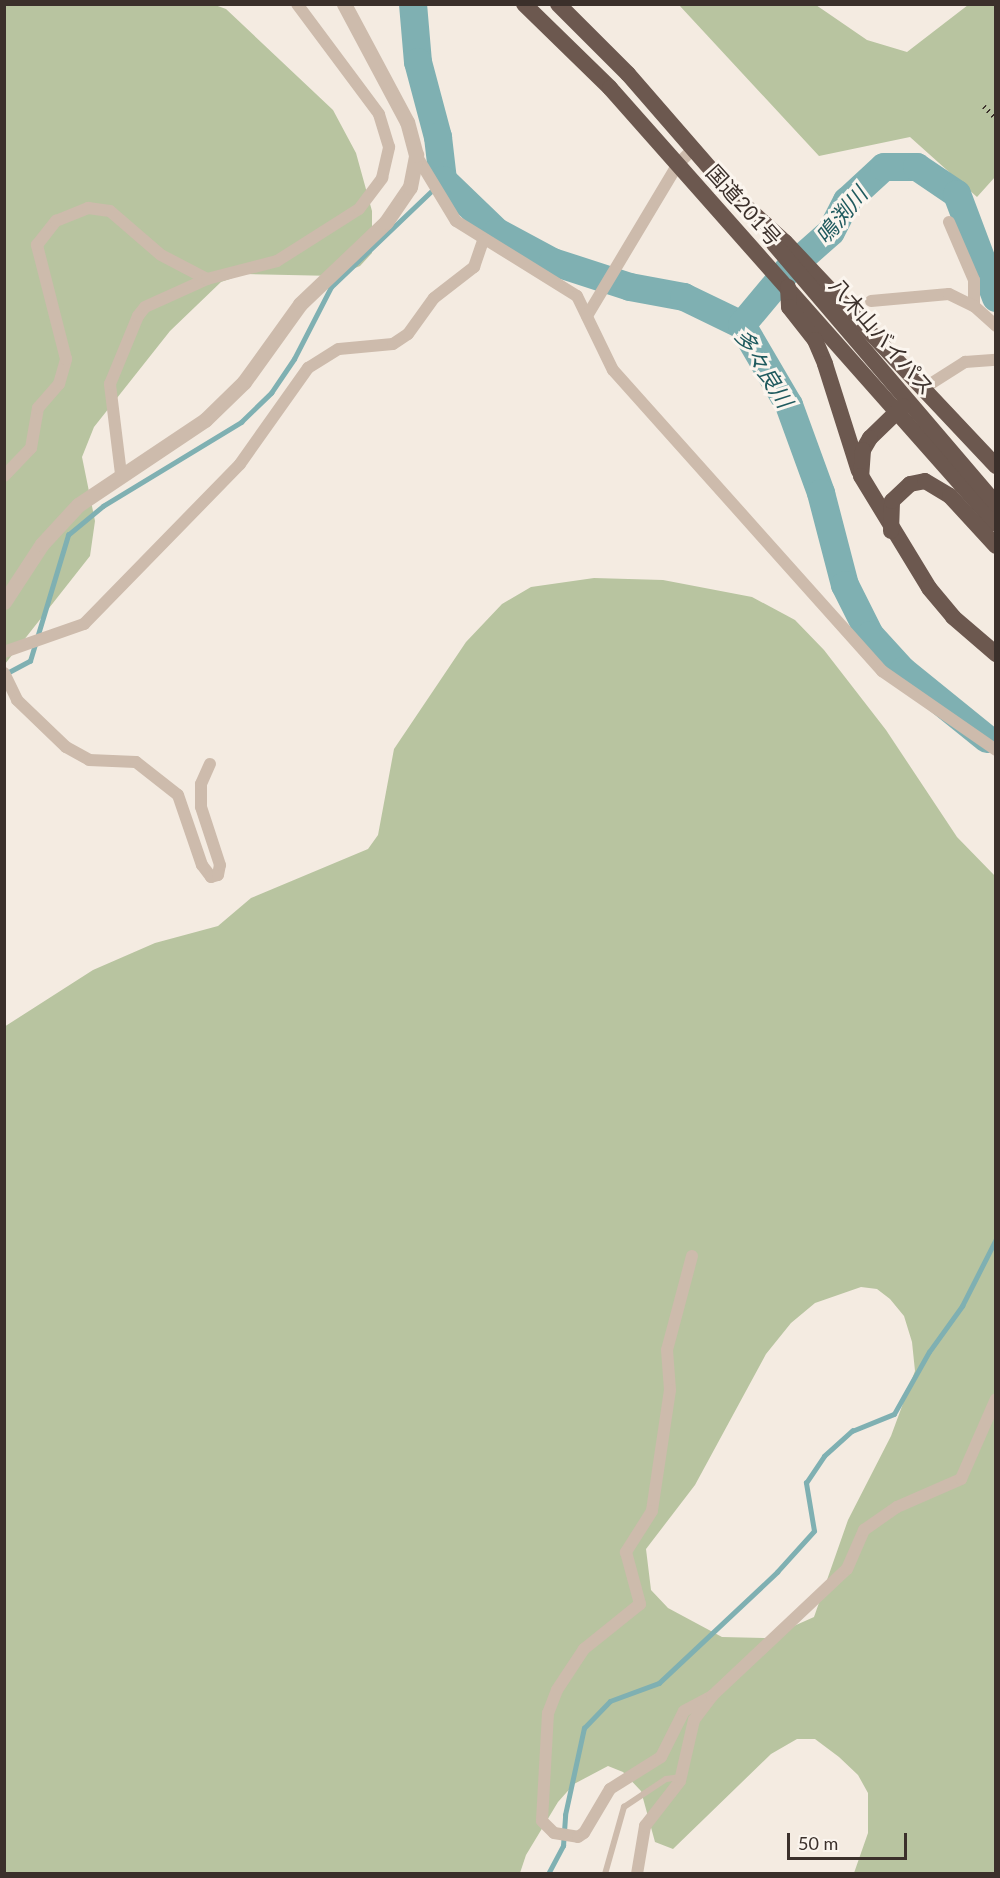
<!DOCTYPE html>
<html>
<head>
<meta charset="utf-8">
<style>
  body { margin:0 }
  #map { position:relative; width:1000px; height:1878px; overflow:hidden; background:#f4ebe1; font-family:Lato,"Noto Sans JP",sans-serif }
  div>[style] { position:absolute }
  .green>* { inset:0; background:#b8c4a0 }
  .stream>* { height:4.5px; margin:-2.25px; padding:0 2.25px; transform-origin:2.25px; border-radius:2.25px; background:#7fb0b2 }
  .river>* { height:28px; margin:-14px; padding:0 14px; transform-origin:14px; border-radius:14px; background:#7fb0b2 }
  .service>* { height:6px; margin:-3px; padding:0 3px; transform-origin:3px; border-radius:3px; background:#cdbbac }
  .minor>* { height:12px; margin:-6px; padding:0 6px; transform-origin:6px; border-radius:6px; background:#cdbbac }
  .tertiary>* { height:15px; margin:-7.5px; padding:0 7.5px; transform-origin:7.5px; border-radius:7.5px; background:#cdbbac }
  .trunk>* { height:16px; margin:-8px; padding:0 8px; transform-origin:8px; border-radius:8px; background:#6c584f }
  .rail>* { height:4.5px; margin-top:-2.25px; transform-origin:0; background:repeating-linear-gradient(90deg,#3b302b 0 1.5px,transparent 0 6px) }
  span { translate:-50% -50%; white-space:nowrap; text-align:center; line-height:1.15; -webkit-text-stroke:6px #fbf5ee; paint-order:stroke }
  .street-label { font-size:21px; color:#3b302b }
  .water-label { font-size:22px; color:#1f5a5e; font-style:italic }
  .frame { position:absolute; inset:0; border:6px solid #3b302b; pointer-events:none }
  .scale { position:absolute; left:787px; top:1833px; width:120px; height:27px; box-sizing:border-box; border:3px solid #3b302b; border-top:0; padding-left:8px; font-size:18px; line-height:21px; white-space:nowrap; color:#3b302b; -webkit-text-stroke:4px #fbf5ee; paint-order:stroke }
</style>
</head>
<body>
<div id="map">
  <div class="green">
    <i style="clip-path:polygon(5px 5px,215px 5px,226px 9px,333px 110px,356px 153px,372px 211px,372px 253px,360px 266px,335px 276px,244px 274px,221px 282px,170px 331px,94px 427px,82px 457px,95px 521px,90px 556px,5px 664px)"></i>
    <i style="clip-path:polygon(679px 5px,816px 5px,867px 40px,907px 52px,968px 5px,995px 5px,995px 177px,977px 197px,910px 137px,819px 156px)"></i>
    <i style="clip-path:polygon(evenodd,594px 578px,663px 580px,752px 597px,795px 620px,824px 650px,886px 730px,957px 837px,995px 876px,995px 1873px,854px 1873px,868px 1833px,868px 1793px,858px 1775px,839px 1757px,815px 1739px,797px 1739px,771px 1754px,673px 1849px,655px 1842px,641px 1791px,623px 1772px,608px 1766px,574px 1784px,558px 1802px,526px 1855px,520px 1873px,5px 1873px,4px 1027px,93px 970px,155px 943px,218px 926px,251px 898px,368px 849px,378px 835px,394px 749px,466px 642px,502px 604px,531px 587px,594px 578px,861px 1287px,877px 1289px,890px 1299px,904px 1316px,912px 1342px,915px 1371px,891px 1436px,848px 1520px,814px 1617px,767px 1638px,722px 1637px,668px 1608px,651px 1590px,646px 1549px,695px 1485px,766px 1354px,791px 1323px,815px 1303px,861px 1287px)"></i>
  </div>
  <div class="stream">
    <i style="left:7px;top:673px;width:26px;rotate:-28deg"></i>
    <i style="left:30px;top:661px;width:132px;rotate:-73.2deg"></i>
    <i style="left:68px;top:535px;width:45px;rotate:-39.6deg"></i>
    <i style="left:103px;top:506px;width:162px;rotate:-31.3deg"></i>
    <i style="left:241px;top:422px;width:42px;rotate:-44deg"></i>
    <i style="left:271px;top:393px;width:41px;rotate:-55.9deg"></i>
    <i style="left:294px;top:359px;width:81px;rotate:-62.8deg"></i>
    <i style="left:331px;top:287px;width:155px;rotate:-43.7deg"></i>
    <i style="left:548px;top:1874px;width:32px;rotate:-62deg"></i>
    <i style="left:563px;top:1846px;width:31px;rotate:-86deg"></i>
    <i style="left:565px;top:1815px;width:89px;rotate:-77.7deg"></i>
    <i style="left:584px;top:1728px;width:37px;rotate:-46deg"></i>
    <i style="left:610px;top:1701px;width:52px;rotate:-20.2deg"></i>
    <i style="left:659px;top:1683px;width:162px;rotate:-43.2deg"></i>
    <i style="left:777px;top:1572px;width:55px;rotate:-47.9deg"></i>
    <i style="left:814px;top:1531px;width:49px;rotate:-99.5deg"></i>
    <i style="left:806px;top:1483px;width:32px;rotate:-56deg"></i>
    <i style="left:824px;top:1456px;width:38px;rotate:-42deg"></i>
    <i style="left:852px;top:1431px;width:45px;rotate:-22deg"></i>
    <i style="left:894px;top:1414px;width:71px;rotate:-60.6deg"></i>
    <i style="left:929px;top:1352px;width:57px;rotate:-54.3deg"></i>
    <i style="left:962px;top:1306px;width:75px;rotate:-63.1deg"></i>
  </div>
  <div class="river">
    <i style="left:413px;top:4px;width:58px;rotate:85.1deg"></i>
    <i style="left:418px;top:62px;width:78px;rotate:75.1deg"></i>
    <i style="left:438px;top:137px;width:43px;rotate:83.4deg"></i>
    <i style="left:443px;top:180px;width:75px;rotate:43.9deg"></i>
    <i style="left:497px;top:232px;width:64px;rotate:28.2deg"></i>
    <i style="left:553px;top:262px;width:81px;rotate:18deg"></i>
    <i style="left:630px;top:287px;width:55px;rotate:10.5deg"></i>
    <i style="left:684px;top:297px;width:64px;rotate:25.8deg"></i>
    <i style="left:742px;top:325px;width:93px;rotate:59.6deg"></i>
    <i style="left:789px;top:405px;width:94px;rotate:70deg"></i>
    <i style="left:821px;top:493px;width:95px;rotate:75.4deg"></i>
    <i style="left:845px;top:585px;width:56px;rotate:63.4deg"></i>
    <i style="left:870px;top:635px;width:49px;rotate:47.5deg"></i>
    <i style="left:903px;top:671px;width:108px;rotate:39deg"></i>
    <i style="left:742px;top:325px;width:72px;rotate:-50.1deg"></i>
    <i style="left:788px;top:270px;width:57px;rotate:-41.5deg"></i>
    <i style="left:831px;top:232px;width:35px;rotate:-63deg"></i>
    <i style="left:847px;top:201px;width:50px;rotate:-42.6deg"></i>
    <i style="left:884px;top:167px;width:33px"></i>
    <i style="left:917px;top:167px;width:48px;rotate:34deg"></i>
    <i style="left:957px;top:194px;width:111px;rotate:69.4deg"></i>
  </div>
  <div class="service">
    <i style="left:605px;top:1874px;width:70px;rotate:-74.2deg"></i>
    <i style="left:624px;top:1807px;width:50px;rotate:-33.7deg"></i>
    <i style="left:666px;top:1779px;width:15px;rotate:-8deg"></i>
  </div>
  <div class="minor">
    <i style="left:416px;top:155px;width:77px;rotate:58.8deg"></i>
    <i style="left:456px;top:221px;width:142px;rotate:31.8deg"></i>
    <i style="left:577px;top:296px;width:82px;rotate:64.1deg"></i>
    <i style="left:613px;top:370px;width:404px;rotate:48.2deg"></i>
    <i style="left:882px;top:671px;width:139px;rotate:34.7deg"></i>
    <i style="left:949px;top:222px;width:63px;rotate:66.7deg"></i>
    <i style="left:974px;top:280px;width:26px;rotate:90deg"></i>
    <i style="left:974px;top:306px;width:30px;rotate:42deg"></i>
    <i style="left:871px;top:301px;width:78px;rotate:-5.1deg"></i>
    <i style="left:949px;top:294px;width:28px;rotate:26deg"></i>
    <i style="left:587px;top:316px;width:177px;rotate:-59.1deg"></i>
    <i style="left:678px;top:164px;width:21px;rotate:-45deg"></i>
    <i style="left:924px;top:388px;width:49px;rotate:-32.4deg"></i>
    <i style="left:965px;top:362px;width:31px;rotate:-4deg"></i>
    <i style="left:121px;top:474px;width:91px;rotate:-97deg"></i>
    <i style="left:110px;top:384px;width:74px;rotate:-67.6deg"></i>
    <i style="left:138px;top:316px;width:11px;rotate:-52deg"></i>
    <i style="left:145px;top:307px;width:68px;rotate:-24.3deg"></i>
    <i style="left:4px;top:476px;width:39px;rotate:-46deg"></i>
    <i style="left:31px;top:448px;width:41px;rotate:-80.1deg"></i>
    <i style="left:38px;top:408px;width:32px;rotate:-49deg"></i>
    <i style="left:59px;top:384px;width:26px;rotate:-74deg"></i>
    <i style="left:66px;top:359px;width:118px;rotate:-104.3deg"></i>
    <i style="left:37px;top:245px;width:31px;rotate:-52deg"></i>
    <i style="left:56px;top:221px;width:35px;rotate:-22deg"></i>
    <i style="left:88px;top:208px;width:22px;rotate:8deg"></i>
    <i style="left:110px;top:211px;width:67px;rotate:40.8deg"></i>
    <i style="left:161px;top:255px;width:52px;rotate:27.6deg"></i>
    <i style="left:207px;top:279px;width:72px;rotate:-14.4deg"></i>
    <i style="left:277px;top:261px;width:97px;rotate:-32.4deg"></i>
    <i style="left:359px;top:209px;width:39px;rotate:-53deg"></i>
    <i style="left:382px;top:178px;width:32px;rotate:-77deg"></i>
    <i style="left:389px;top:147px;width:34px;rotate:-107deg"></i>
    <i style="left:379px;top:114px;width:137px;rotate:-126.7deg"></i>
    <i style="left:4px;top:652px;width:85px;rotate:-19.3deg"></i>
    <i style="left:84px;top:624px;width:223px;rotate:-45.7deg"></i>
    <i style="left:240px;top:464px;width:118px;rotate:-54.7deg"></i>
    <i style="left:308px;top:368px;width:36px;rotate:-32deg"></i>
    <i style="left:339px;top:349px;width:54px;rotate:-5.3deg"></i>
    <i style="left:393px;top:344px;width:18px;rotate:-34deg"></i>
    <i style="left:408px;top:334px;width:44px;rotate:-54.2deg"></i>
    <i style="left:434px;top:298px;width:51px;rotate:-37.8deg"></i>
    <i style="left:474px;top:267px;width:28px;rotate:-71deg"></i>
    <i style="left:4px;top:673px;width:30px;rotate:64deg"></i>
    <i style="left:17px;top:700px;width:68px;rotate:43.8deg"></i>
    <i style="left:66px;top:747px;width:26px;rotate:29deg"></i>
    <i style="left:89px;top:760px;width:47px;rotate:2.4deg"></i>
    <i style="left:136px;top:762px;width:53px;rotate:38.2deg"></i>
    <i style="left:178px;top:795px;width:74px;rotate:71.1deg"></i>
    <i style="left:202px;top:865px;width:15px;rotate:53deg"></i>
    <i style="left:211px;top:877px;width:7px;rotate:-16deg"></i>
    <i style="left:218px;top:875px;width:10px;rotate:-79deg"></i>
    <i style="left:220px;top:865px;width:61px;rotate:-108.1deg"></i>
    <i style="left:201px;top:807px;width:23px;rotate:-90deg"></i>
    <i style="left:201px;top:784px;width:22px;rotate:-66deg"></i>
    <i style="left:692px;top:1256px;width:97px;rotate:104.9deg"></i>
    <i style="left:667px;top:1350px;width:40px;rotate:85.7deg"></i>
    <i style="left:670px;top:1390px;width:122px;rotate:98.5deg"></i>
    <i style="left:652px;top:1511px;width:49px;rotate:122.4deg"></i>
    <i style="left:626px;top:1552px;width:54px;rotate:74.9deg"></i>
    <i style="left:640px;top:1604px;width:72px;rotate:141.2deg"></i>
    <i style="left:584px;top:1649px;width:49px;rotate:123.4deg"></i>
    <i style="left:557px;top:1690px;width:25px;rotate:111deg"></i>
    <i style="left:548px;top:1713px;width:108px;rotate:93.2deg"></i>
    <i style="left:542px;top:1821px;width:17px;rotate:45deg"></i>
    <i style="left:554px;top:1833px;width:24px;rotate:9deg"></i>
    <i style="left:578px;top:1837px;width:7px;rotate:-34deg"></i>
    <i style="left:584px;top:1833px;width:51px;rotate:-59.4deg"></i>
    <i style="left:610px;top:1789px;width:60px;rotate:-32.1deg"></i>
    <i style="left:661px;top:1757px;width:51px;rotate:-63.4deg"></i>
    <i style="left:684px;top:1711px;width:32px;rotate:-28deg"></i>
    <i style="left:637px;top:1874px;width:49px;rotate:-80.5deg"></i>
    <i style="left:645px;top:1826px;width:57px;rotate:-52.1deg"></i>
    <i style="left:680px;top:1781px;width:63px;rotate:-77.1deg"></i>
    <i style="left:694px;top:1720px;width:30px;rotate:-53deg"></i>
    <i style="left:712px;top:1696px;width:185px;rotate:-43.3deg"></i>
    <i style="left:847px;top:1569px;width:43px;rotate:-66.4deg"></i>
    <i style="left:864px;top:1530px;width:40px;rotate:-34.9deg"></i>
    <i style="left:897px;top:1507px;width:70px;rotate:-23.6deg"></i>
    <i style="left:961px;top:1479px;width:87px;rotate:-66.4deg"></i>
  </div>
  <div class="tertiary">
    <i style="left:4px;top:602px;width:69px;rotate:-56.8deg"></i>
    <i style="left:42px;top:544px;width:53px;rotate:-47.3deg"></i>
    <i style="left:78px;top:505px;width:153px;rotate:-33.8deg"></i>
    <i style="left:205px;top:420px;width:54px;rotate:-44.3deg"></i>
    <i style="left:244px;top:382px;width:96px;rotate:-54.3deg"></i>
    <i style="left:300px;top:304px;width:119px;rotate:-43.6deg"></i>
    <i style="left:386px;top:222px;width:42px;rotate:-55.6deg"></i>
    <i style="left:410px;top:187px;width:33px;rotate:-79deg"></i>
    <i style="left:416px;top:155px;width:34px;rotate:-105deg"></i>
    <i style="left:407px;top:122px;width:134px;rotate:-118.1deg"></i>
  </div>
  <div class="trunk">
    <i style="left:524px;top:4px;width:120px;rotate:44.3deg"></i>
    <i style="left:610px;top:88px;width:582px;rotate:48.48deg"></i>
    <i style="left:558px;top:4px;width:99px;rotate:45deg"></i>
    <i style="left:628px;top:74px;width:163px;rotate:49deg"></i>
    <i style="left:735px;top:197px;width:67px;rotate:42deg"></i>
    <i style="left:785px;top:242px;width:308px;rotate:46.7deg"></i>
    <i style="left:774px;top:244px;width:342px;rotate:49.5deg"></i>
    <i style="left:788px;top:287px;width:20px;rotate:87deg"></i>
    <i style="left:789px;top:307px;width:42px;rotate:51.8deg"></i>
    <i style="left:815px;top:340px;width:26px;rotate:67deg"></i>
    <i style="left:825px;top:364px;width:112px;rotate:72.4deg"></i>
    <i style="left:903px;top:406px;width:46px;rotate:135.9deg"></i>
    <i style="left:870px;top:438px;width:14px;rotate:120deg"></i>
    <i style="left:863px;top:450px;width:26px;rotate:94deg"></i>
    <i style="left:861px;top:476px;width:131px;rotate:58.7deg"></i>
    <i style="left:929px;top:588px;width:38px;rotate:50deg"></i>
    <i style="left:953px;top:617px;width:57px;rotate:40.7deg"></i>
    <i style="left:891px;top:531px;width:30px;rotate:-88deg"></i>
    <i style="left:892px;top:501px;width:25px;rotate:-43deg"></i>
    <i style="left:910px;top:484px;width:15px;rotate:-11deg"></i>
    <i style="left:925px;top:481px;width:29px;rotate:31deg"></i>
    <i style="left:950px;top:496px;width:68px;rotate:47.4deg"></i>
  </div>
  <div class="rail">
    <i style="left:984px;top:106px;width:17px;rotate:45deg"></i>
  </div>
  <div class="street-label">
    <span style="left:744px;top:205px;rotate:48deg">国道201号</span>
    <span style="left:882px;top:336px;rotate:49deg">八木山バイパス</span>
  </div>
  <div class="water-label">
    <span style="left:841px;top:215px;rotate:-50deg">鳴渕川</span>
    <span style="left:764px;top:368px;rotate:58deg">多々良川</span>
  </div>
  <div class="frame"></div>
  <div class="scale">50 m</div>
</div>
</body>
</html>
